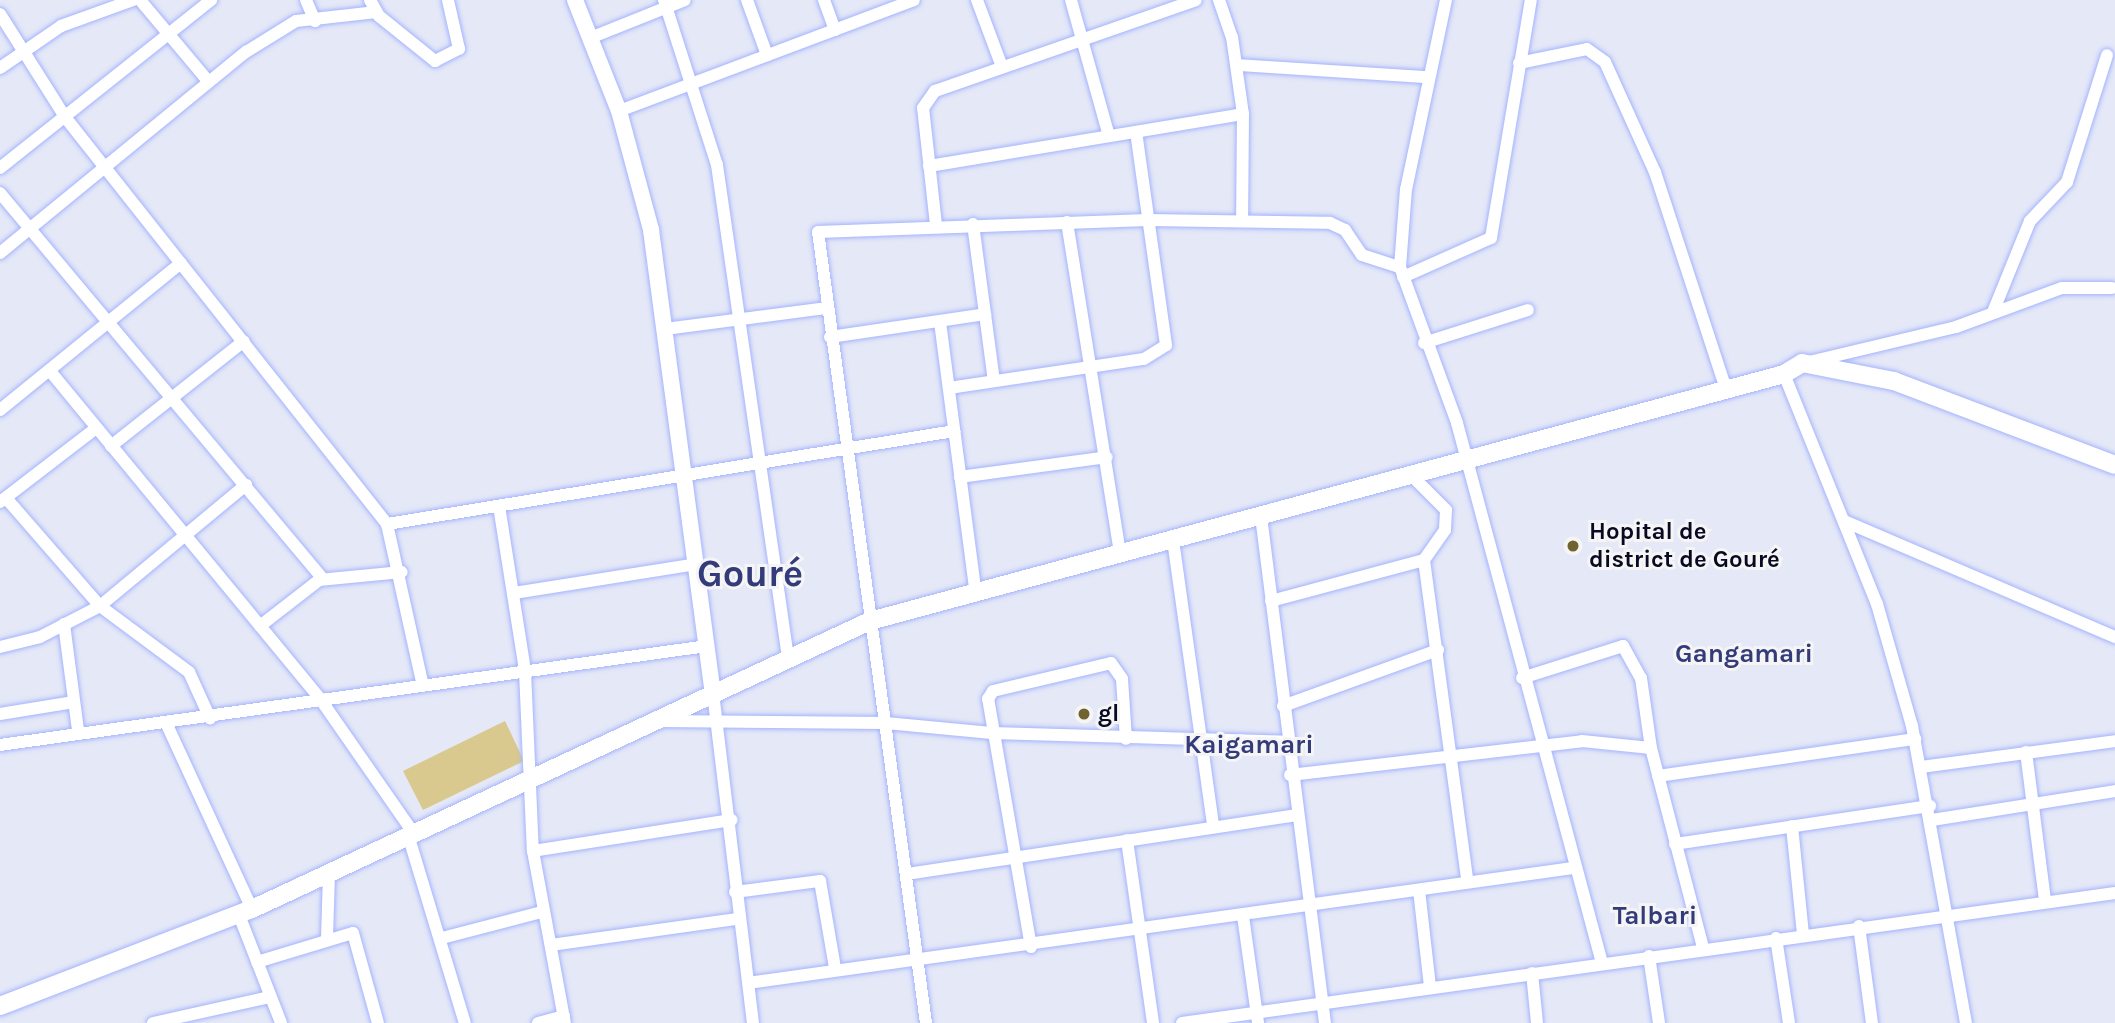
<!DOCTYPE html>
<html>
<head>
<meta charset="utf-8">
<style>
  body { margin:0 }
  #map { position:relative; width:2115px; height:1023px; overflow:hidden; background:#e4e8f7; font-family:Karla,sans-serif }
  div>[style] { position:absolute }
  .green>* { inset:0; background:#d9c98f }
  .roads { filter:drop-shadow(0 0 2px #a5b4fd) drop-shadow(0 0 2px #a5b4fd) }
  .minor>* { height:12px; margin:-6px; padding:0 6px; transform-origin:6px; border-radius:6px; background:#fff }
  .major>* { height:16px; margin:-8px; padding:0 8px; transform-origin:8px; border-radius:8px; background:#fff }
  .highway>* { height:18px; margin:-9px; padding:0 9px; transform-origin:9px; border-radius:9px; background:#fff }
  .dots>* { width:19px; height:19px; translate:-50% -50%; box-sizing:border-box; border:4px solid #f5f5f5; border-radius:50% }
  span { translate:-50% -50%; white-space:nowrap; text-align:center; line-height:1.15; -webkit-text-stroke:6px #f5f5f5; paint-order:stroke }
  .poi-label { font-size:24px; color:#080a24; font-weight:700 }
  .left { translate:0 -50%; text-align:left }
  .neighbourhood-label { font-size:26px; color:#333b7a; font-weight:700 }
  .town-label { font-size:38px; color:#333b7a; font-weight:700 }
</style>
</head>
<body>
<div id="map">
  <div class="green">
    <i style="clip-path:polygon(505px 721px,524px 761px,423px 810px,403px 771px)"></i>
  </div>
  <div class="roads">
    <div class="minor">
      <i style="left:140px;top:0;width:106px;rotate:50deg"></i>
      <i style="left:306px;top:0;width:23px;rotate:67deg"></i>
      <i style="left:370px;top:0;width:18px;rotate:61deg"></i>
      <i style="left:379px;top:16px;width:72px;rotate:38.8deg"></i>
      <i style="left:435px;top:61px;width:27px;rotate:-27deg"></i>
      <i style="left:459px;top:49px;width:50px;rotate:-102.7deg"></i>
      <i style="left:664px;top:0;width:173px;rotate:72.2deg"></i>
      <i style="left:717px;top:165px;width:498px;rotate:81.8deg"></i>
      <i style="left:747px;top:0;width:59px;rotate:70deg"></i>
      <i style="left:824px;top:0;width:32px;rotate:70deg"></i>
      <i style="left:977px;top:0;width:72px;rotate:69.5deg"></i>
      <i style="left:1071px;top:0;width:141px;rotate:74.4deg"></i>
      <i style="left:1219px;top:0;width:39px;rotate:71deg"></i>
      <i style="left:1232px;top:37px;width:78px;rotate:81.9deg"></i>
      <i style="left:1243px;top:114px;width:107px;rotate:90.5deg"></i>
      <i style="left:1446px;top:0;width:193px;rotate:101.9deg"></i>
      <i style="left:1406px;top:189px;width:78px;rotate:94.4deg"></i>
      <i style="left:1400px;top:267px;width:166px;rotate:69.9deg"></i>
      <i style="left:1457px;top:423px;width:559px;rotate:74.97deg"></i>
      <i style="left:0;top:14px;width:122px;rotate:57.7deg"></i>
      <i style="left:65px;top:117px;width:519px;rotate:51.65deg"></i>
      <i style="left:387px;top:524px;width:162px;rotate:77.5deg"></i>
      <i style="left:590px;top:38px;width:102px;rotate:-21.8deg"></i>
      <i style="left:1519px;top:63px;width:69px;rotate:-11.6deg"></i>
      <i style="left:1587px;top:49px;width:22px;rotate:36deg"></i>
      <i style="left:1605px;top:62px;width:121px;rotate:65.6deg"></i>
      <i style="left:1655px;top:172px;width:228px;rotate:71.9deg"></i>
      <i style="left:1238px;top:65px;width:188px;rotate:3.7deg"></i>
      <i style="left:0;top:68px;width:74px;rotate:-34.5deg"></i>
      <i style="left:61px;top:26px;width:77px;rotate:-19.9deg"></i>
      <i style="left:619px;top:111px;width:315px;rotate:-20.6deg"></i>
      <i style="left:929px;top:166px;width:318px;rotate:-9.4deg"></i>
      <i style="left:0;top:168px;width:270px;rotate:-38.5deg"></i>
      <i style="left:0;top:193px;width:503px;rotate:50.08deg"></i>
      <i style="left:1067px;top:222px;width:336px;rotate:80.9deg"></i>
      <i style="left:973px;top:224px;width:158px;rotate:82.4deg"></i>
      <i style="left:936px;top:225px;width:118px;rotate:-96.3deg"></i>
      <i style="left:923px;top:108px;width:21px;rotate:-55deg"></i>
      <i style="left:935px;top:91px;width:276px;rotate:-19.2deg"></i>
      <i style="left:0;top:253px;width:318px;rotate:-39.3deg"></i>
      <i style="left:246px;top:52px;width:59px;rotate:-31.8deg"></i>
      <i style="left:296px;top:21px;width:81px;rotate:-6.4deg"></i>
      <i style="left:1403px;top:277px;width:96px;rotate:-23.9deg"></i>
      <i style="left:1491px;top:238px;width:241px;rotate:-80.5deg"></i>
      <i style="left:1993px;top:312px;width:98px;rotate:-67.9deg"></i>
      <i style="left:2030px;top:221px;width:54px;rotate:-46.5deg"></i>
      <i style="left:2067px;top:182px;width:133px;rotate:-72.5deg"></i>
      <i style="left:940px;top:322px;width:269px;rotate:82.5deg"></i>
      <i style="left:665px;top:329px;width:162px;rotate:-7.4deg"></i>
      <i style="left:830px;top:337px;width:157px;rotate:-8.4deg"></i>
      <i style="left:1424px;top:343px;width:109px;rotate:-17.6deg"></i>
      <i style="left:1809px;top:362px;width:151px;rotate:-13.4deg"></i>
      <i style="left:1956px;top:327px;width:113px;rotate:-20.2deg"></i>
      <i style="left:2062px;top:288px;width:50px"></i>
      <i style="left:50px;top:371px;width:426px;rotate:50.5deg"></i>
      <i style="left:321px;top:700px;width:165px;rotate:55.2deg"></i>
      <i style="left:1784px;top:374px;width:248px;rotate:68deg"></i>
      <i style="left:1877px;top:604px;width:127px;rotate:74deg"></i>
      <i style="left:1912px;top:726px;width:302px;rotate:79.7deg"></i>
      <i style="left:949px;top:388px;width:197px;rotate:-8.5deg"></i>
      <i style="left:1144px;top:359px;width:26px;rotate:-32deg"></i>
      <i style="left:1166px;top:345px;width:215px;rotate:-98deg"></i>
      <i style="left:0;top:410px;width:233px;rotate:-39.1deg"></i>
      <i style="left:111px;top:446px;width:169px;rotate:-38.3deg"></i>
      <i style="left:1410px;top:474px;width:51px;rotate:45deg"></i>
      <i style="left:1446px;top:510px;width:20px;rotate:93deg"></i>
      <i style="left:1445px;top:530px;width:37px;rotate:125deg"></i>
      <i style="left:1424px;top:560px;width:323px;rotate:82.3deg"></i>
      <i style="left:960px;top:477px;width:148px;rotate:-7.7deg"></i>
      <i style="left:6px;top:498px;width:143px;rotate:49deg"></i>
      <i style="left:100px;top:606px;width:111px;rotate:36.6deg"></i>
      <i style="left:189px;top:672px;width:51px;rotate:65.5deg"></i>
      <i style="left:0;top:502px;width:121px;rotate:-37.6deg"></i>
      <i style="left:499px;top:506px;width:167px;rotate:81deg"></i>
      <i style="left:525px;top:671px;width:180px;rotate:87.5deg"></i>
      <i style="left:533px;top:851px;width:175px;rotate:79.5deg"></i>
      <i style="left:1261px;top:516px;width:511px;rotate:82.81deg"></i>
      <i style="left:1844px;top:521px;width:295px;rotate:23.2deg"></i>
      <i style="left:387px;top:524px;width:575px;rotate:-9.31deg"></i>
      <i style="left:1173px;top:540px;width:289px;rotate:82deg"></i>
      <i style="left:514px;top:593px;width:186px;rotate:-9deg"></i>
      <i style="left:1271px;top:601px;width:158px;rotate:-15deg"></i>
      <i style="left:64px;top:624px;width:107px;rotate:82.5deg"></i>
      <i style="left:260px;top:626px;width:75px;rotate:-37.9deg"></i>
      <i style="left:319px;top:580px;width:83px;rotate:-5.5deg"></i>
      <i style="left:0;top:647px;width:41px;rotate:-14deg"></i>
      <i style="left:40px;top:637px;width:68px;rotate:-27.3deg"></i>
      <i style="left:100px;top:606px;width:190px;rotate:-39.7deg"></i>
      <i style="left:1522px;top:678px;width:106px;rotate:-17.6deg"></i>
      <i style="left:1623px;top:646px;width:37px;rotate:61deg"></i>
      <i style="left:1641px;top:678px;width:71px;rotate:81.9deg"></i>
      <i style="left:1651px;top:748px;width:207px;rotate:75.4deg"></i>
      <i style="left:713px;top:693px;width:332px;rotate:83.1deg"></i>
      <i style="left:1283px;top:706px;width:165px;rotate:-19.9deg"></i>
      <i style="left:0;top:714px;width:75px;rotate:-9.2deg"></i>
      <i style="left:658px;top:721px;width:228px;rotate:0.5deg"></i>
      <i style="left:886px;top:723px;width:106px;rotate:5.4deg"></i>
      <i style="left:992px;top:733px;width:295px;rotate:1.7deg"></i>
      <i style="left:167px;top:725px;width:203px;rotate:65.2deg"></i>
      <i style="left:0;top:745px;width:714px;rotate:-7.97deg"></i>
      <i style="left:2026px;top:752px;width:150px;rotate:82.7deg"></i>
      <i style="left:1921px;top:767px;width:196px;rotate:-7.6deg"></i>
      <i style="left:1290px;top:775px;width:294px;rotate:-6.6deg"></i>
      <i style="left:1582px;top:741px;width:69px;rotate:5.8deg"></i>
      <i style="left:1658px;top:776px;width:260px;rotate:-8.2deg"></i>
      <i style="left:1932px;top:820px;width:185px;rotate:-9deg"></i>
      <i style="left:1792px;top:826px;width:109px;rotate:84.2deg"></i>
      <i style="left:409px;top:838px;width:193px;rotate:73.2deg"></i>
      <i style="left:1127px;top:840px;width:185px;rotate:81.9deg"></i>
      <i style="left:1675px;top:844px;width:258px;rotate:-8.5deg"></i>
      <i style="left:533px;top:851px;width:201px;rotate:-8.9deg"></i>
      <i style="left:907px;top:874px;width:392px;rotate:-8.6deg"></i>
      <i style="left:1419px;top:890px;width:97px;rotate:83.5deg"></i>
      <i style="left:735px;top:892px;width:86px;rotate:-7.4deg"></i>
      <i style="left:820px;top:881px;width:88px;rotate:80.2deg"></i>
      <i style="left:239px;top:915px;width:116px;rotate:68.7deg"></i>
      <i style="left:1243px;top:916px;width:108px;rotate:82deg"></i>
      <i style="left:1859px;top:926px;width:98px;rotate:82.4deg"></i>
      <i style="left:327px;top:938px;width:64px;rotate:-88.2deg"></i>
      <i style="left:442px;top:938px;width:103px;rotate:-14.6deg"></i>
      <i style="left:1776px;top:938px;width:86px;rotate:81.3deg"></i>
      <i style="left:551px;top:945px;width:188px;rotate:-8deg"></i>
      <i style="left:1031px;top:947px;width:252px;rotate:-99.8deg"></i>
      <i style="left:988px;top:699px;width:9px;rotate:-58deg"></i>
      <i style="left:993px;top:691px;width:121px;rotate:-13.3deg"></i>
      <i style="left:1111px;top:663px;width:19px;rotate:55deg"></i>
      <i style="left:1122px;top:679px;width:60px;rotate:86.2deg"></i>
      <i style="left:1649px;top:956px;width:68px;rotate:81.5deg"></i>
      <i style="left:257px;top:962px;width:100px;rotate:-16.8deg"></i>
      <i style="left:353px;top:933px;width:93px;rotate:74.5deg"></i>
      <i style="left:1532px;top:973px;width:50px;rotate:84.3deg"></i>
      <i style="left:748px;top:983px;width:833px;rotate:-7.94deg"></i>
      <i style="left:153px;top:1023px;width:119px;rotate:-12.6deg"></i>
      <i style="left:538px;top:1023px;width:27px;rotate:-15deg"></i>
      <i style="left:926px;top:1023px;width:798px;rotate:-97.77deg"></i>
      <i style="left:818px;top:232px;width:330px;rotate:-2.1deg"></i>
      <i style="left:1148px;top:220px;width:182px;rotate:0.9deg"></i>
      <i style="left:1330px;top:223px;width:17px;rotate:25deg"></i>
      <i style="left:1345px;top:230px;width:30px;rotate:56deg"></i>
      <i style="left:1362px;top:255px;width:40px;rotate:18deg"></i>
      <i style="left:1182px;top:1023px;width:942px;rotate:-7.93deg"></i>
    </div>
    <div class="major">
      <i style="left:575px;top:0;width:119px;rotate:68.4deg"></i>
      <i style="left:619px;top:111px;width:123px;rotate:74.9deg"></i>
      <i style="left:651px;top:230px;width:467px;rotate:82.4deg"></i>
    </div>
    <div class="highway">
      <i style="left:0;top:1006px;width:270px;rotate:-21.1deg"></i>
      <i style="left:252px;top:909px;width:682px;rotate:-24.99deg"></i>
      <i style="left:870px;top:621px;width:947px;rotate:-15.12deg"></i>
      <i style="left:1784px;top:374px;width:21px;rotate:-31deg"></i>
      <i style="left:1802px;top:363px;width:94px;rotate:11.1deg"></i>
      <i style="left:1894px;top:381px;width:236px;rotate:20.8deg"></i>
    </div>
  </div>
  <div class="dots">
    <i style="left:1573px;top:546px;background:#716330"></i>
    <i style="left:1084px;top:714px;background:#716330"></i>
  </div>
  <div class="poi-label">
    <span class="left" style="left:1589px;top:546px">Hopital de<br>district de Gouré</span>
    <span class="left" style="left:1098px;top:714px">gl</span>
  </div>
  <div class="neighbourhood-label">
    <span style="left:1744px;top:654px">Gangamari</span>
    <span style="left:1249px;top:745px">Kaigamari</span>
    <span style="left:1655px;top:916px">Talbari</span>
  </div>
  <div class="town-label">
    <span style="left:750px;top:574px">Gouré</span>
  </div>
</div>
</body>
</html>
